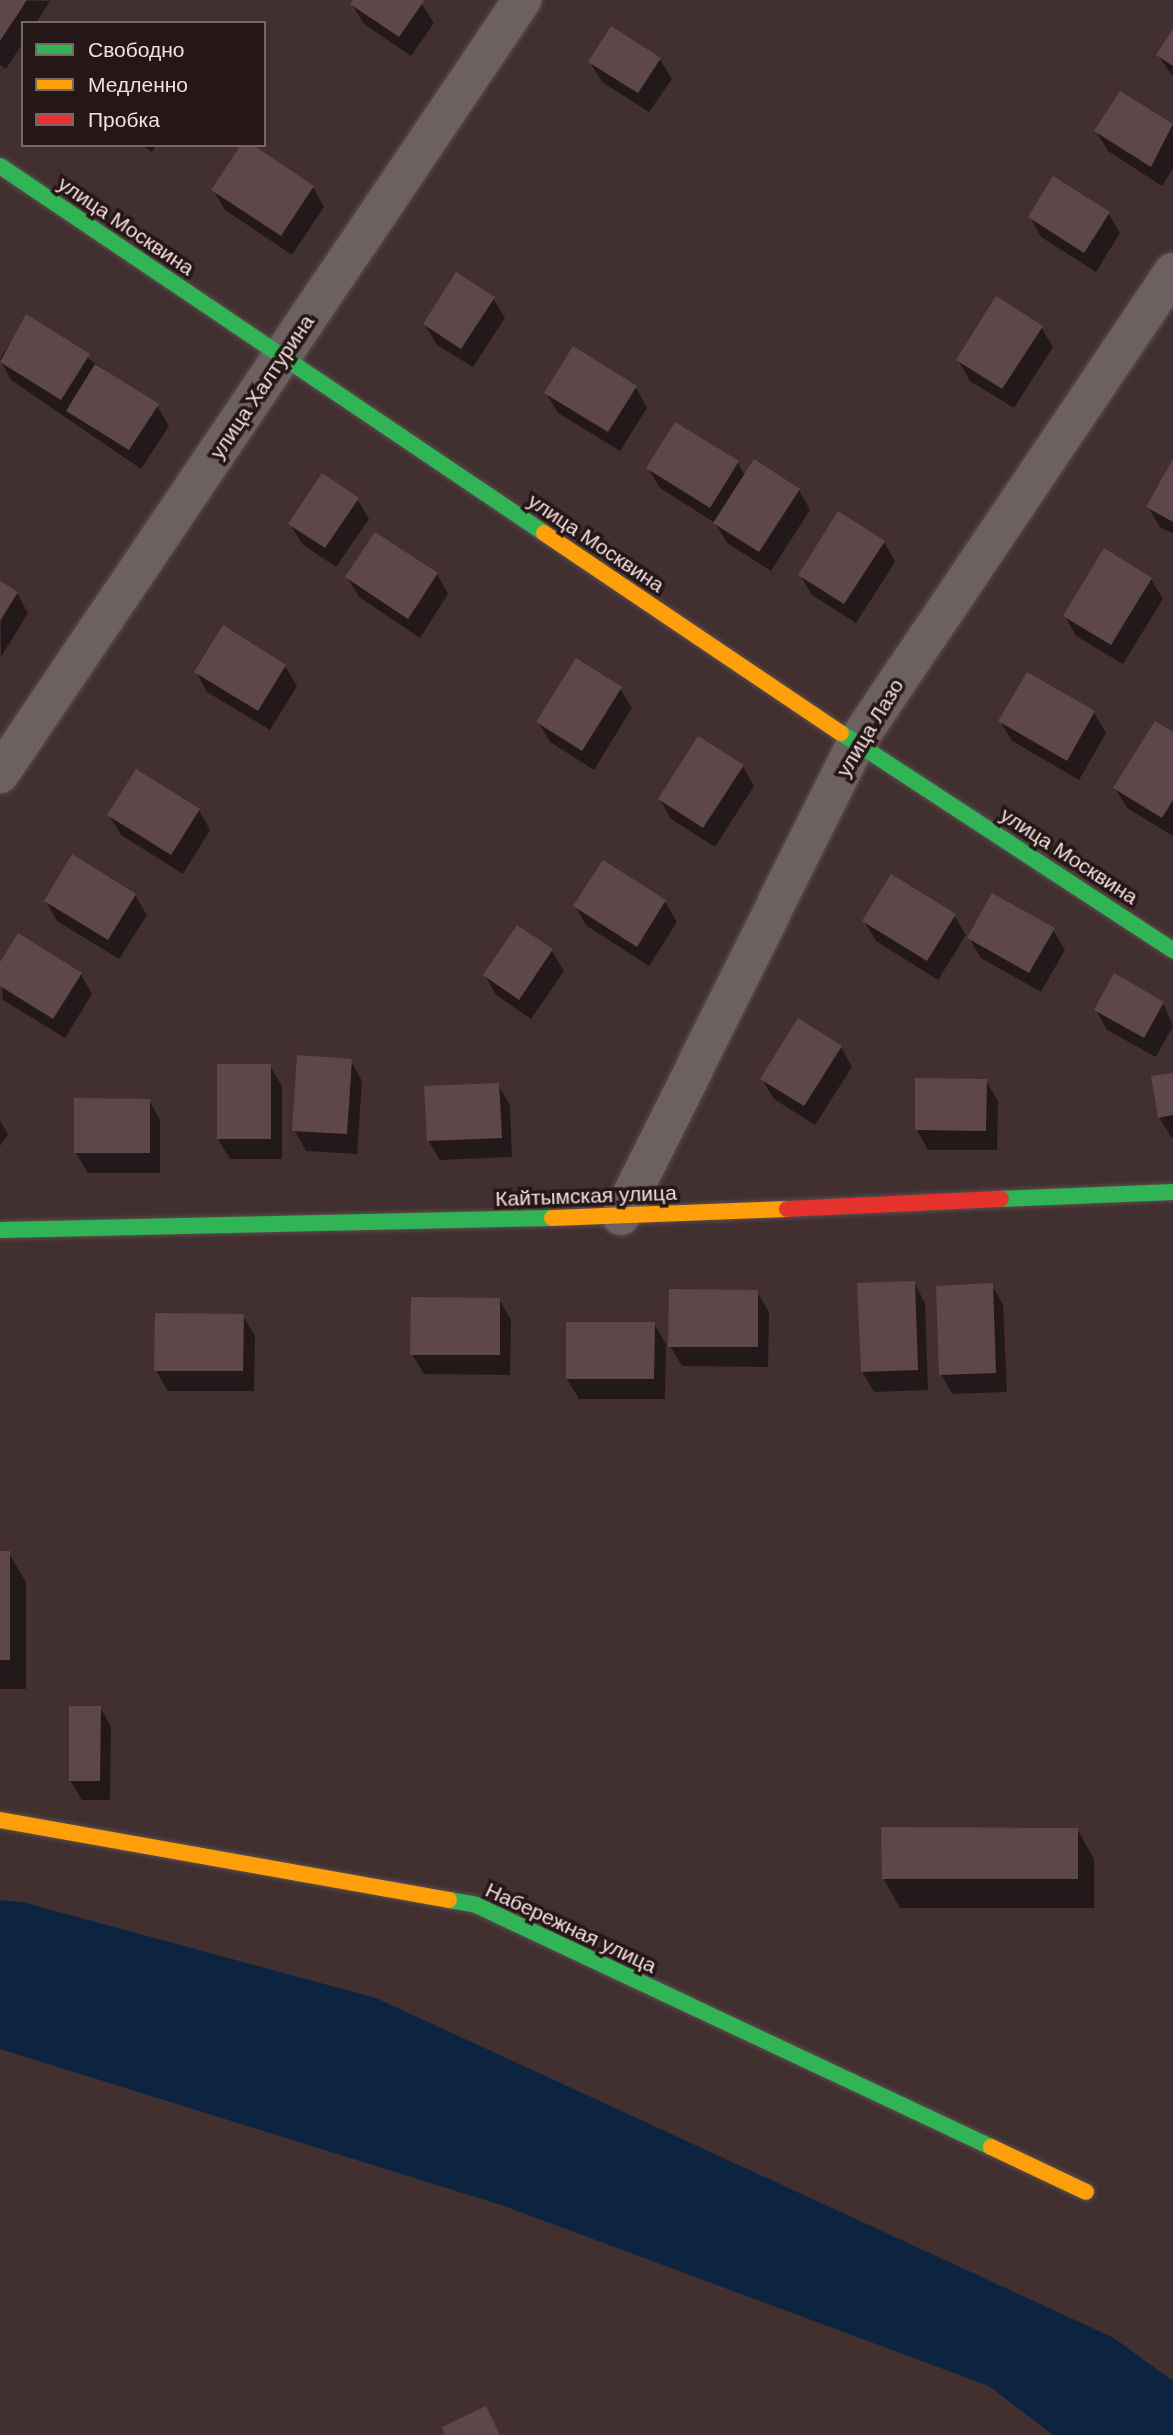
<!DOCTYPE html>
<html>
<head>
<meta charset="utf-8">
<style>
  body { margin:0 }
  #map { position:relative; width:1173px; height:2435px; overflow:hidden; background:#423031; font-family:Helvetica,sans-serif }
  div>[style] { position:absolute }
  .water>* { inset:0; background:#0d2440 }
  .shadow>* { inset:0; background:#0007 }
  .building>* { inset:0; background:#5e4748 }
  .roads { filter:drop-shadow(0 0 2px #5d4d4e) drop-shadow(0 0 2px #5d4d4e) }
  .street>* { height:38px; margin:-19px; padding:0 19px; transform-origin:19px; border-radius:19px; background:#6d6061 }
  .fast>* { height:16px; margin:-8px; padding:0 8px; transform-origin:8px; border-radius:8px; background:#30b455 }
  .slow>* { height:16px; margin:-8px; padding:0 8px; transform-origin:8px; border-radius:8px; background:#ff9f0a }
  .jam>* { height:16px; margin:-8px; padding:0 8px; transform-origin:8px; border-radius:8px; background:#e5322d }
  span { translate:-50% -50%; white-space:nowrap; text-align:center; line-height:1.15; -webkit-text-stroke:7px #251717; paint-order:stroke }
  .street-label { font-size:21px; color:#f4dede }
  .legend { position:absolute; left:21px; top:21px; width:245px; height:126px; box-sizing:border-box; background:#251717; border:2px solid #786767; margin:0; padding:9px 12px; list-style:none; font-size:21px; color:#f4dede }
  .legend li { display:flex; align-items:center; gap:14px; height:35px }
  .legend b { width:35px; border:2px solid #786767 }
</style>
</head>
<body>
<div id="map">
  <div class="water">
    <i style="clip-path:polygon(0 1900px,22px 1902px,376px 1998px,1114px 2338px,1173px 2381px,1173px 2435px,1053px 2435px,989px 2386px,501px 2205px,0 2049px)"></i>
  </div>
  <div class="shadow">
    <i style="clip-path:polygon(0 0,50px 1px,36px 23px,23px 23px,23px 43px,6px 69px,0 65px)"></i>
    <i style="clip-path:polygon(355px 0,419px 0,434px 23px,411px 56px,364px 24px,352px 4px)"></i>
    <i style="clip-path:polygon(1173px 33px,1173px 77px,1158px 55px)"></i>
    <i style="clip-path:polygon(660px 59px,672px 79px,649px 112px,602px 82px,590px 62px)"></i>
    <i style="clip-path:polygon(1120px 93px,1173px 126px,1173px 169px,1162px 186px,1108px 151px,1096px 131px)"></i>
    <i style="clip-path:polygon(142px 145px,157px 145px,152px 152px)"></i>
    <i style="clip-path:polygon(313px 187px,324px 207px,292px 255px,225px 210px,213px 190px)"></i>
    <i style="clip-path:polygon(1108px 213px,1120px 233px,1096px 272px,1041px 237px,1030px 217px)"></i>
    <i style="clip-path:polygon(493px 298px,505px 318px,473px 367px,437px 345px,425px 325px)"></i>
    <i style="clip-path:polygon(27px 316px,157px 406px,169px 426px,141px 469px,11px 380px,0 359px)"></i>
    <i style="clip-path:polygon(1041px 327px,1053px 347px,1014px 408px,970px 381px,958px 360px)"></i>
    <i style="clip-path:polygon(636px 388px,647px 408px,620px 451px,558px 413px,546px 393px)"></i>
    <i style="clip-path:polygon(738px 463px,745px 476px,799px 490px,810px 510px,771px 571px,727px 543px,715px 523px,660px 488px,648px 468px)"></i>
    <i style="clip-path:polygon(1173px 463px,1173px 534px,1160px 527px,1148px 507px)"></i>
    <i style="clip-path:polygon(357px 499px,369px 519px,336px 567px,302px 544px,290px 524px)"></i>
    <i style="clip-path:polygon(884px 542px,895px 562px,856px 623px,812px 595px,800px 575px)"></i>
    <i style="clip-path:polygon(437px 574px,448px 594px,420px 638px,359px 597px,347px 577px)"></i>
    <i style="clip-path:polygon(1151px 579px,1163px 599px,1123px 664px,1076px 636px,1065px 616px)"></i>
    <i style="clip-path:polygon(0 583px,17px 593px,28px 613px,1px 657px)"></i>
    <i style="clip-path:polygon(285px 666px,297px 686px,270px 730px,207px 692px,196px 672px)"></i>
    <i style="clip-path:polygon(1028px 674px,1094px 713px,1106px 733px,1079px 780px,1012px 741px,1000px 721px)"></i>
    <i style="clip-path:polygon(620px 688px,632px 708px,594px 770px,550px 742px,538px 722px)"></i>
    <i style="clip-path:polygon(1173px 734px,1173px 836px,1127px 808px,1115px 788px)"></i>
    <i style="clip-path:polygon(743px 766px,754px 786px,715px 847px,671px 819px,660px 799px)"></i>
    <i style="clip-path:polygon(199px 810px,210px 830px,183px 874px,121px 835px,109px 815px)"></i>
    <i style="clip-path:polygon(135px 895px,147px 915px,119px 959px,57px 921px,46px 901px)"></i>
    <i style="clip-path:polygon(665px 902px,677px 922px,649px 966px,587px 926px,575px 906px)"></i>
    <i style="clip-path:polygon(954px 915px,966px 935px,938px 980px,876px 941px,864px 921px)"></i>
    <i style="clip-path:polygon(517px 927px,552px 951px,564px 971px,531px 1019px,496px 995px,485px 975px)"></i>
    <i style="clip-path:polygon(1053px 930px,1065px 950px,1041px 992px,981px 958px,969px 938px)"></i>
    <i style="clip-path:polygon(0 965px,81px 974px,92px 994px,65px 1038px,3px 1000px)"></i>
    <i style="clip-path:polygon(1163px 1003px,1173px 1026px,1156px 1057px,1107px 1030px,1096px 1010px)"></i>
    <i style="clip-path:polygon(841px 1047px,852px 1067px,815px 1125px,774px 1099px,762px 1079px)"></i>
    <i style="clip-path:polygon(351px 1061px,362px 1081px,357px 1154px,306px 1151px,294px 1130px)"></i>
    <i style="clip-path:polygon(270px 1066px,282px 1086px,282px 1159px,230px 1159px,218px 1139px)"></i>
    <i style="clip-path:polygon(1173px 1074px,1173px 1137px,1171px 1137px,1159px 1117px)"></i>
    <i style="clip-path:polygon(986px 1081px,998px 1101px,997px 1150px,928px 1150px,917px 1130px)"></i>
    <i style="clip-path:polygon(498px 1085px,510px 1105px,512px 1157px,440px 1160px,428px 1140px)"></i>
    <i style="clip-path:polygon(149px 1100px,160px 1120px,160px 1173px,88px 1173px,76px 1153px)"></i>
    <i style="clip-path:polygon(0 1121px,8px 1134px,0 1146px)"></i>
    <i style="clip-path:polygon(914px 1282px,925px 1303px,928px 1390px,874px 1392px,862px 1371px)"></i>
    <i style="clip-path:polygon(992px 1285px,1003px 1305px,1007px 1392px,952px 1394px,941px 1374px)"></i>
    <i style="clip-path:polygon(757px 1292px,769px 1312px,768px 1367px,682px 1366px,670px 1346px)"></i>
    <i style="clip-path:polygon(499px 1299px,511px 1320px,510px 1375px,424px 1374px,412px 1354px)"></i>
    <i style="clip-path:polygon(243px 1316px,255px 1336px,254px 1391px,168px 1391px,156px 1371px)"></i>
    <i style="clip-path:polygon(654px 1324px,666px 1344px,665px 1399px,579px 1399px,567px 1379px)"></i>
    <i style="clip-path:polygon(0 1553px,9px 1553px,26px 1582px,26px 1689px,0 1689px)"></i>
    <i style="clip-path:polygon(100px 1707px,111px 1727px,110px 1800px,82px 1800px,70px 1780px)"></i>
    <i style="clip-path:polygon(1077px 1829px,1094px 1859px,1094px 1908px,900px 1908px,883px 1878px)"></i>
  </div>
  <div class="building">
    <i style="clip-path:polygon(0 0,27px 0,0 41px)"></i>
    <i style="clip-path:polygon(353px 0,422px 0,424px 1px,399px 37px,350px 4px)"></i>
    <i style="clip-path:polygon(611px 26px,661px 58px,638px 93px,588px 62px)"></i>
    <i style="clip-path:polygon(1173px 29px,1173px 66px,1156px 55px)"></i>
    <i style="clip-path:polygon(1120px 91px,1173px 124px,1151px 167px,1094px 131px)"></i>
    <i style="clip-path:polygon(241px 145px,253px 145px,314px 186px,281px 236px,211px 190px)"></i>
    <i style="clip-path:polygon(1053px 176px,1110px 212px,1084px 253px,1028px 217px)"></i>
    <i style="clip-path:polygon(456px 272px,495px 297px,461px 349px,423px 324px)"></i>
    <i style="clip-path:polygon(996px 296px,1043px 326px,1002px 389px,956px 360px)"></i>
    <i style="clip-path:polygon(26px 314px,90px 354px,61px 400px,0 362px)"></i>
    <i style="clip-path:polygon(573px 346px,637px 386px,608px 432px,544px 393px)"></i>
    <i style="clip-path:polygon(95px 364px,159px 404px,129px 450px,66px 411px)"></i>
    <i style="clip-path:polygon(675px 422px,739px 461px,710px 508px,646px 468px)"></i>
    <i style="clip-path:polygon(754px 459px,800px 489px,759px 552px,713px 523px)"></i>
    <i style="clip-path:polygon(1173px 459px,1173px 522px,1146px 507px)"></i>
    <i style="clip-path:polygon(322px 473px,359px 498px,325px 548px,288px 524px)"></i>
    <i style="clip-path:polygon(838px 511px,885px 541px,844px 604px,798px 575px)"></i>
    <i style="clip-path:polygon(375px 532px,438px 573px,408px 619px,345px 577px)"></i>
    <i style="clip-path:polygon(1104px 548px,1152px 578px,1111px 645px,1063px 616px)"></i>
    <i style="clip-path:polygon(0 581px,18px 592px,0 621px)"></i>
    <i style="clip-path:polygon(223px 625px,286px 665px,258px 711px,194px 672px)"></i>
    <i style="clip-path:polygon(576px 658px,622px 687px,582px 751px,536px 722px)"></i>
    <i style="clip-path:polygon(1027px 672px,1095px 711px,1067px 761px,998px 721px)"></i>
    <i style="clip-path:polygon(1155px 721px,1173px 732px,1173px 800px,1162px 818px,1113px 788px)"></i>
    <i style="clip-path:polygon(698px 736px,744px 765px,703px 828px,658px 799px)"></i>
    <i style="clip-path:polygon(136px 769px,200px 809px,171px 855px,107px 815px)"></i>
    <i style="clip-path:polygon(72px 854px,136px 894px,108px 940px,44px 901px)"></i>
    <i style="clip-path:polygon(603px 860px,666px 900px,637px 947px,573px 906px)"></i>
    <i style="clip-path:polygon(891px 874px,956px 914px,927px 961px,862px 921px)"></i>
    <i style="clip-path:polygon(992px 893px,1055px 928px,1029px 973px,967px 938px)"></i>
    <i style="clip-path:polygon(517px 925px,553px 949px,519px 1000px,483px 975px)"></i>
    <i style="clip-path:polygon(18px 933px,82px 973px,53px 1019px,0 986px,0 962px)"></i>
    <i style="clip-path:polygon(1114px 973px,1164px 1002px,1144px 1038px,1094px 1010px)"></i>
    <i style="clip-path:polygon(798px 1018px,842px 1046px,804px 1106px,760px 1079px)"></i>
    <i style="clip-path:polygon(297px 1055px,352px 1059px,347px 1134px,292px 1131px)"></i>
    <i style="clip-path:polygon(217px 1064px,271px 1064px,271px 1139px,217px 1139px)"></i>
    <i style="clip-path:polygon(1173px 1073px,1173px 1115px,1158px 1118px,1151px 1076px)"></i>
    <i style="clip-path:polygon(915px 1078px,987px 1079px,986px 1131px,915px 1130px)"></i>
    <i style="clip-path:polygon(499px 1083px,502px 1138px,427px 1141px,424px 1086px)"></i>
    <i style="clip-path:polygon(74px 1098px,150px 1099px,150px 1153px,74px 1153px)"></i>
    <i style="clip-path:polygon(915px 1281px,918px 1370px,861px 1372px,857px 1283px)"></i>
    <i style="clip-path:polygon(993px 1283px,996px 1373px,939px 1375px,936px 1286px)"></i>
    <i style="clip-path:polygon(669px 1289px,758px 1290px,758px 1347px,668px 1347px)"></i>
    <i style="clip-path:polygon(411px 1297px,500px 1298px,500px 1355px,410px 1355px)"></i>
    <i style="clip-path:polygon(155px 1313px,244px 1314px,243px 1371px,154px 1371px)"></i>
    <i style="clip-path:polygon(566px 1322px,655px 1322px,654px 1379px,566px 1379px)"></i>
    <i style="clip-path:polygon(0 1551px,10px 1551px,10px 1660px,0 1660px)"></i>
    <i style="clip-path:polygon(69px 1706px,101px 1706px,100px 1781px,69px 1781px)"></i>
    <i style="clip-path:polygon(881px 1827px,1078px 1828px,1078px 1879px,882px 1879px)"></i>
    <i style="clip-path:polygon(486px 2406px,500px 2435px,445px 2435px,442px 2427px)"></i>
  </div>
  <div class="roads">
    <div class="street">
      <i style="left:0;top:774px;width:934px;rotate:-56deg"></i>
      <i style="left:621px;top:1216px;width:528px;rotate:-63.58deg"></i>
      <i style="left:856px;top:743px;width:568px;rotate:-56.06deg"></i>
    </div>
    <div class="fast">
      <i style="left:0;top:166px;width:656px;rotate:34deg"></i>
      <i style="left:841px;top:733px;width:397px;rotate:33.2deg"></i>
      <i style="left:1001px;top:1199px;width:172px;rotate:-2.3deg"></i>
      <i style="left:0;top:1230px;width:552px;rotate:-1.25deg"></i>
      <i style="left:449px;top:1900px;width:27px;rotate:10deg"></i>
      <i style="left:476px;top:1905px;width:569px;rotate:25.17deg"></i>
    </div>
    <div class="slow">
      <i style="left:544px;top:533px;width:358px;rotate:34deg"></i>
      <i style="left:552px;top:1218px;width:235px;rotate:-2.2deg"></i>
      <i style="left:0;top:1820px;width:456px;rotate:10.1deg"></i>
      <i style="left:991px;top:2147px;width:105px;rotate:25.3deg"></i>
    </div>
    <div class="jam">
      <i style="left:787px;top:1209px;width:214px;rotate:-2.7deg"></i>
    </div>
  </div>
  <div class="street-label">
    <span style="left:126px;top:226px;rotate:34deg">улица Москвина</span>
    <span style="left:262px;top:387px;rotate:-56deg">улица Халтурина</span>
    <span style="left:596px;top:543px;rotate:34deg">улица Москвина</span>
    <span style="left:870px;top:728px;rotate:-59deg">улица Лазо</span>
    <span style="left:1069px;top:856px;rotate:33deg">улица Москвина</span>
    <span style="left:586px;top:1196px;rotate:-2deg">Кайтымская улица</span>
    <span style="left:571px;top:1928px;rotate:25deg">Набережная улица</span>
  </div>
  <ul class="legend">
  <li><b style="height:9px;background:#30b455"></b>Свободно</li>
  <li><b style="height:9px;background:#ff9f0a"></b>Медленно</li>
  <li><b style="height:9px;background:#e5322d"></b>Пробка</li>
  </ul>
</div>
</body>
</html>
